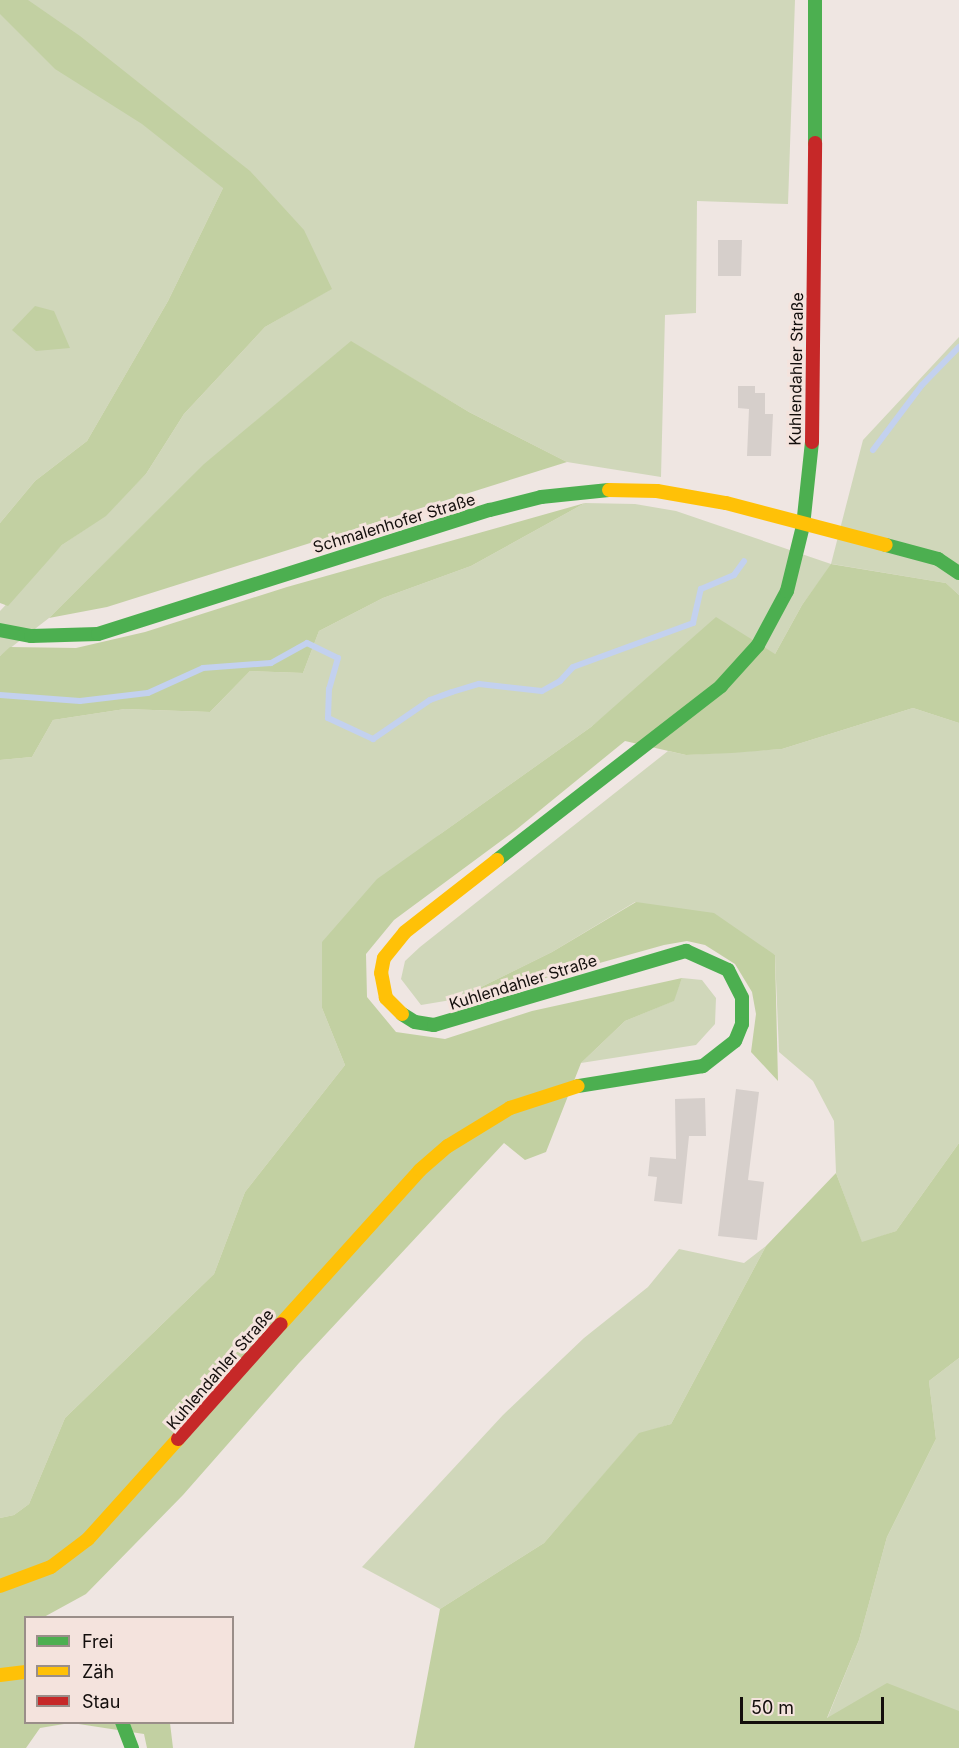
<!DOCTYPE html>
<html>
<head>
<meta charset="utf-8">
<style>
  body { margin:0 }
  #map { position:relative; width:959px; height:1748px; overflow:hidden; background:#efe6e2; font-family:Inter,sans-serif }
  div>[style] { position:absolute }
  .green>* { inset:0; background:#d0d7ba }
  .forest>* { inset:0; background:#c2d0a2 }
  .stream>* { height:6px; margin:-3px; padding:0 3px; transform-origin:3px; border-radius:3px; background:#c3d1ef }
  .building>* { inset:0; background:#d6cfcb }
  .fast>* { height:14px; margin:-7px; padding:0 7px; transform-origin:7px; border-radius:7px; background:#4caf50 }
  .slow>* { height:14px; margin:-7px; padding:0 7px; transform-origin:7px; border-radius:7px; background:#ffc107 }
  .jam>* { height:14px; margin:-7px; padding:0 7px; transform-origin:7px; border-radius:7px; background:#c62828 }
  span { translate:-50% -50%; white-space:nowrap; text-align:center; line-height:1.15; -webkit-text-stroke:6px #f4e3dd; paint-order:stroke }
  .street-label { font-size:16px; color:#130e0c }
  .legend { position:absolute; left:24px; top:1616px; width:210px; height:108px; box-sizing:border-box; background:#f4e3dd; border:2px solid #9a8e89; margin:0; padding:8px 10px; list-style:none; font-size:18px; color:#130e0c }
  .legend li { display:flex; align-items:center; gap:12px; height:30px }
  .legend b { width:30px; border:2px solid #9a8e89 }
  .scale { position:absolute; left:740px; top:1697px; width:144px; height:27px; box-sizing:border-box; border:3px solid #130e0c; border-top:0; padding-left:8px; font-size:18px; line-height:21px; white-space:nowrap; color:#130e0c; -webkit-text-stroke:4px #f4e3dd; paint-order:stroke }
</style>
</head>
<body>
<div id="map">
  <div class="green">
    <i style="clip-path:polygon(0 0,795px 0,788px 204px,697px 201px,696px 313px,665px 315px,661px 477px,567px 462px,469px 412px,351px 342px,205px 464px,49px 618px,0 656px,0 611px,62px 545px,106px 515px,146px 474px,184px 414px,265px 327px,331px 289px,223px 188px,168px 301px,87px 441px,35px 481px,0 523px)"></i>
    <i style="clip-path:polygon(959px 337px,959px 595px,946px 583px,832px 564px,802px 605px,775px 654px,645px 682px,591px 727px,439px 835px,322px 1008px,345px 1065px,245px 1192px,214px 1274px,65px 1418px,29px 1504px,14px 1515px,0 1518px,0 760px,32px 757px,53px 720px,125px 709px,210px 712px,250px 671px,303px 673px,319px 631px,383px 598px,471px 566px,585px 503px,635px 504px,676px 511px,831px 564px,863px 440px)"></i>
    <i style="clip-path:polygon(913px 708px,959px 723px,959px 1143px,896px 1231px,862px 1243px,836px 1173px,834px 1121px,813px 1081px,779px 1052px,775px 955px,635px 902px,552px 952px,457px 999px,421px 1005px,401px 979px,405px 961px,420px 947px,668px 751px,686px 755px,782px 749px)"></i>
    <i style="clip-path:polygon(682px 978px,702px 980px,716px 998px,715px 1024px,696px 1045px,581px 1063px,625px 1021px,673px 1001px)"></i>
    <i style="clip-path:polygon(766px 1246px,671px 1424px,639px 1434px,544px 1543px,440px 1609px,362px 1567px,503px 1415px,584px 1338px,648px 1287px,679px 1249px,744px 1263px)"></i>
    <i style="clip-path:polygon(959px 1358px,959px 1711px,827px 1719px,859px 1640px,887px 1537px,936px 1439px,929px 1381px)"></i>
  </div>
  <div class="forest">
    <i style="clip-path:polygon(0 0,28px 0,80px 36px,250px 171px,304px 230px,332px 289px,265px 327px,184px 414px,146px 474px,106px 516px,62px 545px,8px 606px,0 603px,0 523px,35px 481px,87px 441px,168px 301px,223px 188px,142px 124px,55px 69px,0 14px)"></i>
    <i style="clip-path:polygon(35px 306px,54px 311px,70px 348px,36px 351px,12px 330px)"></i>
    <i style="clip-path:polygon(351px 341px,469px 412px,567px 462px,107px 607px,49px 618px,204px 464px)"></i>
    <i style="clip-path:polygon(585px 503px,471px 566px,383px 598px,319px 631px,303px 673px,250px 671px,210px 712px,125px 709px,53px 720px,32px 757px,0 760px,0 656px,10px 647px,76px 648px,145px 632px,287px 587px)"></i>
    <i style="clip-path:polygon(831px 564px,946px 583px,959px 595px,959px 723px,913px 708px,782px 749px,732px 753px,686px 755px,625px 741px,517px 829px,394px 920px,366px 954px,367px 997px,396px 1032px,445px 1039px,532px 1011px,682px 978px,674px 1001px,625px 1021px,581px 1063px,546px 1152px,525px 1160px,504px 1143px,299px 1363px,183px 1495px,86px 1594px,44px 1617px,26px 1618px,26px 1722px,70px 1723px,40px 1728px,26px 1748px,0 1748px,0 1518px,14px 1515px,29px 1504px,65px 1418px,214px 1274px,245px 1192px,345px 1065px,322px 1008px,322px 942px,377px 879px,591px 727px,716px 617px,775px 654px,802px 605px)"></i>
    <i style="clip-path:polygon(636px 902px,714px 913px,775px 955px,778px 1081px,751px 1052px,756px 1014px,752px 992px,735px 964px,705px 945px,687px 941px,664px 945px,510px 988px,457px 999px,552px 952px)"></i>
    <i style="clip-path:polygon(959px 1143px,959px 1358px,929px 1381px,936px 1439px,887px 1537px,859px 1640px,827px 1718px,887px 1683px,959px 1711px,959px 1748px,414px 1748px,440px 1609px,544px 1543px,639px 1433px,671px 1424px,766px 1246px,836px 1173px,862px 1242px,896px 1231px)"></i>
    <i style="clip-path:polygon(72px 1723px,170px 1723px,173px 1748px,147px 1748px,144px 1734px)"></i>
  </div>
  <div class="stream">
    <i style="left:873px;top:450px;width:81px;rotate:-53deg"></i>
    <i style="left:922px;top:385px;width:53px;rotate:-45.8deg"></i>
    <i style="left:0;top:695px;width:80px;rotate:4.3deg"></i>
    <i style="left:80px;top:701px;width:68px;rotate:-6.7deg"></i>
    <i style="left:148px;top:693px;width:60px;rotate:-24.4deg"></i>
    <i style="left:203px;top:668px;width:68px;rotate:-4.2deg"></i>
    <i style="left:271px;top:663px;width:41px;rotate:-29.1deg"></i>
    <i style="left:307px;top:643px;width:34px;rotate:26deg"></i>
    <i style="left:338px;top:658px;width:32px;rotate:106deg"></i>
    <i style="left:329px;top:689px;width:29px;rotate:92deg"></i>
    <i style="left:328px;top:718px;width:50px;rotate:25deg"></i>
    <i style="left:373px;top:739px;width:69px;rotate:-34.4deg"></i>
    <i style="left:430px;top:700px;width:23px;rotate:-20deg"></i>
    <i style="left:452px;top:692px;width:28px;rotate:-17deg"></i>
    <i style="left:479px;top:684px;width:63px;rotate:6.3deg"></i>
    <i style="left:542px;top:691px;width:21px;rotate:-29deg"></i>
    <i style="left:560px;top:681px;width:19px;rotate:-47deg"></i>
    <i style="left:573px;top:667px;width:128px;rotate:-20.1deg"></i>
    <i style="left:693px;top:623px;width:35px;rotate:-77deg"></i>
    <i style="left:701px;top:589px;width:36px;rotate:-23deg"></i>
    <i style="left:734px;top:575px;width:17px;rotate:-54deg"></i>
  </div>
  <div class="building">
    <i style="clip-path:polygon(718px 240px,742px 240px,741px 276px,718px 276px)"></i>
    <i style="clip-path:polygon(738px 386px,755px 386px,755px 393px,765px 393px,765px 414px,773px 414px,771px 456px,747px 456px,749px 409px,738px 408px)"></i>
    <i style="clip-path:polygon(736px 1089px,759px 1092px,748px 1180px,764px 1182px,757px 1240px,718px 1236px)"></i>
    <i style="clip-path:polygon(705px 1098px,706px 1136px,689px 1136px,682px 1204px,654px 1201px,657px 1177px,648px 1176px,650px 1157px,676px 1159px,675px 1099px)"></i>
  </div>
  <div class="fast">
    <i style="left:815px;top:0;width:143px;rotate:90deg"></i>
    <i style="left:886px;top:545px;width:54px;rotate:15.1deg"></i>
    <i style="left:938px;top:559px;width:25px;rotate:34deg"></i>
    <i style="left:0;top:630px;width:32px;rotate:11deg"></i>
    <i style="left:31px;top:636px;width:67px;rotate:-1.7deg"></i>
    <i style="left:98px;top:634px;width:411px;rotate:-17.6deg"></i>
    <i style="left:490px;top:510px;width:53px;rotate:-14.3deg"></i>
    <i style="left:541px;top:497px;width:68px;rotate:-5.9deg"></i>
    <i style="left:497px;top:860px;width:284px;rotate:-37.8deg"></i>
    <i style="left:721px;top:686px;width:55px;rotate:-47.9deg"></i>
    <i style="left:758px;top:645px;width:61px;rotate:-61.8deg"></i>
    <i style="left:787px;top:591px;width:67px;rotate:-76.2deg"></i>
    <i style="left:803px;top:526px;width:84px;rotate:-83.9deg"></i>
    <i style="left:402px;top:1014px;width:15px;rotate:32deg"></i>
    <i style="left:415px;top:1022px;width:19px;rotate:9deg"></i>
    <i style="left:434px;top:1025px;width:263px;rotate:-16.4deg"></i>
    <i style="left:686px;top:951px;width:46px;rotate:24.3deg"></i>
    <i style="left:728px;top:970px;width:31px;rotate:63deg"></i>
    <i style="left:742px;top:998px;width:26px;rotate:90deg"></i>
    <i style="left:742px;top:1024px;width:18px;rotate:112deg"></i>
    <i style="left:735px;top:1041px;width:41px;rotate:142deg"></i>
    <i style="left:703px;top:1066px;width:127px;rotate:170.9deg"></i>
    <i style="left:122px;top:1722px;width:28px;rotate:69deg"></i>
  </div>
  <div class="slow">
    <i style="left:609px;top:490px;width:48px;rotate:1.2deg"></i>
    <i style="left:657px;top:491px;width:70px;rotate:9.9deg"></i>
    <i style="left:726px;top:503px;width:165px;rotate:14.7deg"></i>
    <i style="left:402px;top:1014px;width:23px;rotate:-135deg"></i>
    <i style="left:386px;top:998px;width:25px;rotate:-101deg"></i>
    <i style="left:381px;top:973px;width:15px;rotate:-79deg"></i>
    <i style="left:384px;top:958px;width:33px;rotate:-51deg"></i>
    <i style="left:405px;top:932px;width:117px;rotate:-38deg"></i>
    <i style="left:281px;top:1324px;width:207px;rotate:-47.9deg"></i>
    <i style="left:420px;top:1170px;width:37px;rotate:-41deg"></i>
    <i style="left:448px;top:1146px;width:73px;rotate:-31.5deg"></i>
    <i style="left:510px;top:1108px;width:71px;rotate:-17.9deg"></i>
    <i style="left:0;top:1586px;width:54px;rotate:-20.4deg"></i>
    <i style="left:51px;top:1567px;width:46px;rotate:-37.1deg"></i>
    <i style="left:88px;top:1539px;width:135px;rotate:-48deg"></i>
    <i style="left:0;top:1675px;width:26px;rotate:-7deg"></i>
  </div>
  <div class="jam">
    <i style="left:812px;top:442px;width:299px;rotate:-89.4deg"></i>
    <i style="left:178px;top:1439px;width:154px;rotate:-48.2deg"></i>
  </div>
  <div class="street-label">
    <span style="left:796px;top:369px;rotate:-89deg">Kuhlendahler Straße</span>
    <span style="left:394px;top:523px;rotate:-17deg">Schmalenhofer Straße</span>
    <span style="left:523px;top:982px;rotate:-17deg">Kuhlendahler Straße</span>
    <span style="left:220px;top:1369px;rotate:-49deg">Kuhlendahler Straße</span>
  </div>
  <ul class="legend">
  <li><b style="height:8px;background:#4caf50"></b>Frei</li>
  <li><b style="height:8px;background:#ffc107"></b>Zäh</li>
  <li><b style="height:8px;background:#c62828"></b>Stau</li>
  </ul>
  <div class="scale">50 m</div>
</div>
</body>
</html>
